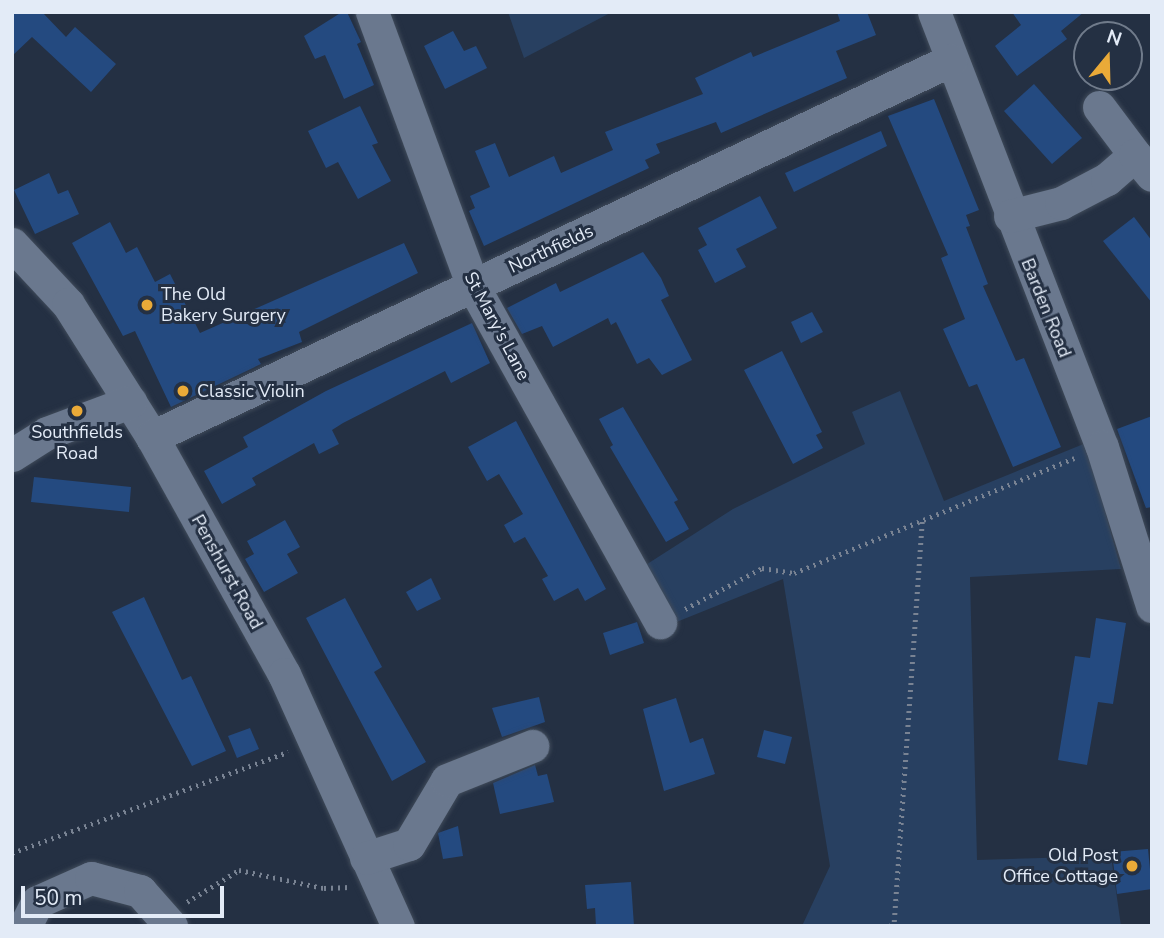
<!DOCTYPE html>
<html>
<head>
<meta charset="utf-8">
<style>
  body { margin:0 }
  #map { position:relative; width:1164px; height:938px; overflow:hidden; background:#243043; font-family:"Nunito Sans",sans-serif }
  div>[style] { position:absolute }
  .green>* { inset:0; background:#284061 }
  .building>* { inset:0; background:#244a80 }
  .path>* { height:4.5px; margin-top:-2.25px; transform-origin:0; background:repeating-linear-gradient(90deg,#798393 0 2px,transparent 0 7px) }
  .roads { filter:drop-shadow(0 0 2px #404b5a) drop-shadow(0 0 2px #404b5a) }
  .minor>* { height:33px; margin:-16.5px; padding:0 16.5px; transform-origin:16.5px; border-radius:16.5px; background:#6a788e }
  .dots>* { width:19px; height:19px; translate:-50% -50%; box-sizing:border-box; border:4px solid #243043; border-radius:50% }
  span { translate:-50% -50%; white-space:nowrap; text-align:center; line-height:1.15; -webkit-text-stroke:6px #243043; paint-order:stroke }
  .street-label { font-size:18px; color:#e3ebf7 }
  .poi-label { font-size:18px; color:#e3ebf7 }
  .left { translate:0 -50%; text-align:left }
  .right { translate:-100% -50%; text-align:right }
  .frame { position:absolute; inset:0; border:14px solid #e3ebf7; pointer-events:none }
  .north { position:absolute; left:1073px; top:21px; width:70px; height:70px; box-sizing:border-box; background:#243043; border:2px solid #707b8b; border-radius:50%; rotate:19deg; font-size:19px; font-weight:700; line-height:28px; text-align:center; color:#e3ebf7 }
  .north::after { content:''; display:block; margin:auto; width:24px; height:32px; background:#eaaa38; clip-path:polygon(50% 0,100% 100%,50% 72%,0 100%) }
  .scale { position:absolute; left:21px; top:886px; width:203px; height:32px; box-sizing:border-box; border:4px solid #e3ebf7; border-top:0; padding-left:9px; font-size:21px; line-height:24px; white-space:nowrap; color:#e3ebf7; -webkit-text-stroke:5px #243043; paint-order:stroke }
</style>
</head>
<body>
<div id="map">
  <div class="green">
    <i style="clip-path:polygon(508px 12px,612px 12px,524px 58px)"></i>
    <i style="clip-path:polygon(900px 391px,944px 501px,1086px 443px,1121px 569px,970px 577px,977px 860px,1111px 856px,1121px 926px,802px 926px,830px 866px,783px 579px,674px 623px,641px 568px,733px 509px,865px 444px,852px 412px)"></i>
  </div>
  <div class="building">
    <i style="clip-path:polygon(12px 12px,42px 12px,66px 37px,75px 27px,116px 64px,91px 92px,32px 37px,12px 56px)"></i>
    <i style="clip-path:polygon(342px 12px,347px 12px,361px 42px,357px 44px,374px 85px,344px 99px,325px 55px,315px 59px,304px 36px)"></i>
    <i style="clip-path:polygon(837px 12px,867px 12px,876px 35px,836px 51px,847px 78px,721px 133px,716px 122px,656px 144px,660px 153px,645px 160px,649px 168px,484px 246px,469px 211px,475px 208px,470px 196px,490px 187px,475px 151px,495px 143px,509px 177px,554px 156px,561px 173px,613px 150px,605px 132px,703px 94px,695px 78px,751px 52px,753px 57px,840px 21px)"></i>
    <i style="clip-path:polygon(1012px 12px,1084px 12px,1061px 31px,1067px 39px,1017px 76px,995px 46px,1021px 25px)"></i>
    <i style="clip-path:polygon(453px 31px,464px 51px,476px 46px,487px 68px,445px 89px,424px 46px)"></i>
    <i style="clip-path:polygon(1034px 84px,1082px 138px,1052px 164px,1004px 111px)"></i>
    <i style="clip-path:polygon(934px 99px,979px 210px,966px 215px,970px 226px,966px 227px,988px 284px,983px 286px,1016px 361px,1024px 358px,1061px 447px,1013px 467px,977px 384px,969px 387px,943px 329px,965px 319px,941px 258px,948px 255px,888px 116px)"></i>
    <i style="clip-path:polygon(360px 106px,378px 143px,372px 145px,391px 181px,358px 199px,338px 162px,326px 168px,308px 131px)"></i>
    <i style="clip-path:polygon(881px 131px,887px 146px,794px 192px,785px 173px)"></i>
    <i style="clip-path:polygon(49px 173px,58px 194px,68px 190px,79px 214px,35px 234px,14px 190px)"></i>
    <i style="clip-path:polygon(760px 196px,777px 228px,736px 249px,746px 267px,715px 283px,698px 250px,707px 245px,698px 228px)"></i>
    <i style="clip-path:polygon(1134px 217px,1152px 241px,1152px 303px,1103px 241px)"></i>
    <i style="clip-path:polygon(110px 222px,126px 253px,137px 247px,155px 282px,170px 274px,200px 333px,404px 243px,418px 273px,299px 332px,302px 342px,258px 359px,261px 364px,171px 407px,135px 331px,123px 336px,72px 243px)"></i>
    <i style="clip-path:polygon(643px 252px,661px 278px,669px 296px,661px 300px,692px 360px,662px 375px,649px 358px,637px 364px,616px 322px,611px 325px,608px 318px,553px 347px,542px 326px,522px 334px,507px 308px,556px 283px,560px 292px)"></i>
    <i style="clip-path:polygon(812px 312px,823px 332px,801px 343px,791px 322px)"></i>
    <i style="clip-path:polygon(472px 323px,490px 363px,451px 383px,445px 371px,343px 423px,332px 430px,339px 444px,319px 454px,314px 443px,252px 478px,256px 485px,222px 504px,204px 471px,248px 447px,243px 437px,326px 391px)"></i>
    <i style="clip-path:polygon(782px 351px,822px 432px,816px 435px,823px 448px,793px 464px,744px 370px)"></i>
    <i style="clip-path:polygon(623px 407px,678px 500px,674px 502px,689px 529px,666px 542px,610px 447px,613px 445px,599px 419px)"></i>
    <i style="clip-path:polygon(1152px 416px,1152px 507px,1146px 508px,1117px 429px)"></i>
    <i style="clip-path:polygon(516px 421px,606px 589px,585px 601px,578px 588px,554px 601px,542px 579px,548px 576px,525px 537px,514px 543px,504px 525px,523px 514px,499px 474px,487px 481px,468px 447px)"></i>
    <i style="clip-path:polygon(34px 477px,131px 487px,129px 512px,31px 502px)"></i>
    <i style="clip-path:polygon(285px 520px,300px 547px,287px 554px,298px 573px,264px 592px,245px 559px,254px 554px,247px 541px)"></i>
    <i style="clip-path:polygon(431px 578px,441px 599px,417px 611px,406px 592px)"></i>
    <i style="clip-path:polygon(144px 597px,182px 680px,191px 676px,226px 751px,192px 766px,112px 612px)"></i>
    <i style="clip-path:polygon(345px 598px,382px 667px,374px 672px,426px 762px,392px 781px,306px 618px)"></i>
    <i style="clip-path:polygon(1096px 618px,1126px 623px,1113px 704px,1098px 702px,1087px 765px,1058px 760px,1075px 656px,1090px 658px)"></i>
    <i style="clip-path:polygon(637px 622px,644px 643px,610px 655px,603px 633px)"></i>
    <i style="clip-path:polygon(539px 697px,545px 722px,502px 737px,492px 708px)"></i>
    <i style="clip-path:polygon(676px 698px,690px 743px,703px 738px,715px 774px,664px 791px,643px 709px)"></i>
    <i style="clip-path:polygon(250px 728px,259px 749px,237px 758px,228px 736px)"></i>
    <i style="clip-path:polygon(764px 730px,792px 737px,785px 764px,757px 757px)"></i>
    <i style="clip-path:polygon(535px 765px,538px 776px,547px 774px,554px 802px,500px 814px,493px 783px)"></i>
    <i style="clip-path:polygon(458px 826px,463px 856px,443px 859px,438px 833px)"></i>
    <i style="clip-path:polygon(1148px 849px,1152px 889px,1117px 894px,1112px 852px)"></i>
    <i style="clip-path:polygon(631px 882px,634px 926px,596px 926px,595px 908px,587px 909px,585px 885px)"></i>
  </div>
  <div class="path">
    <i style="left:685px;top:609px;width:87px;rotate:-28deg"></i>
    <i style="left:762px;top:568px;width:32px;rotate:9deg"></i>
    <i style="left:794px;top:573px;width:303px;rotate:-22.3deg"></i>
    <i style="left:12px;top:853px;width:294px;rotate:-20.1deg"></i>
    <i style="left:187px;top:902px;width:61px;rotate:-31.6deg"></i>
    <i style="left:239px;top:870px;width:87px;rotate:12deg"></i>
    <i style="left:324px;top:888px;width:26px;rotate:-2deg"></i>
    <i style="left:890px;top:926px;width:6px;rotate:-45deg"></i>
    <i style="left:894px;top:922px;width:403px;rotate:-86deg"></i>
  </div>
  <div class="roads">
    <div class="minor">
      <i style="left:372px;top:12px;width:292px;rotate:69.8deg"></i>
      <i style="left:473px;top:286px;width:385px;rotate:60.9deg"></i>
      <i style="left:934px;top:12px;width:466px;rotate:68.9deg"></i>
      <i style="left:1102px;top:447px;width:167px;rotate:72.5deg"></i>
      <i style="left:1099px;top:107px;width:60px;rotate:53.1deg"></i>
      <i style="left:1010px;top:216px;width:53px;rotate:-14.3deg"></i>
      <i style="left:1061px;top:203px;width:52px;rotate:-27.6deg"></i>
      <i style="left:1107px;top:179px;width:37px;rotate:-41deg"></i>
      <i style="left:1135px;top:155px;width:26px;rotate:50deg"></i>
      <i style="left:12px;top:244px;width:82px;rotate:47deg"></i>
      <i style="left:68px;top:304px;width:157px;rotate:57.7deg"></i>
      <i style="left:152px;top:437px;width:271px;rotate:60.9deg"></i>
      <i style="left:284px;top:674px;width:277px;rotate:65.7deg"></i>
      <i style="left:152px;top:437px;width:883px;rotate:-25.26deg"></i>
      <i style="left:12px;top:455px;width:41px;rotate:-32.2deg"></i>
      <i style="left:47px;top:433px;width:89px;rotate:-20.5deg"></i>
      <i style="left:366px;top:858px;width:45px;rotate:-18deg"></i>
      <i style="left:409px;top:844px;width:74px;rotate:-59.3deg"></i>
      <i style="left:447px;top:780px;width:92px;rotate:-21.8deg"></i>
      <i style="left:25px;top:926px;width:27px;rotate:-63deg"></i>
      <i style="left:37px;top:902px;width:59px;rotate:-24deg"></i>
      <i style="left:91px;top:878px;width:51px;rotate:14.9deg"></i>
      <i style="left:140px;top:891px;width:47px;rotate:48.5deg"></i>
    </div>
  </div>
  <div class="dots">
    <i style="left:147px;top:305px;background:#eaaa38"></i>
    <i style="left:183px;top:391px;background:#eaaa38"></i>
    <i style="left:77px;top:411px;background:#eaaa38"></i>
    <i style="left:1132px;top:866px;background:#eaaa38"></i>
  </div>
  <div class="street-label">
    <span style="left:551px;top:249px;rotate:-25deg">Northfields</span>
    <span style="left:1046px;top:308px;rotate:68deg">Barden Road</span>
    <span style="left:497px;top:326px;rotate:62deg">St Mary's Lane</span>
    <span style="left:227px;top:572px;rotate:61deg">Penshurst Road</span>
  </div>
  <div class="poi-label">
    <span class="left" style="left:161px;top:305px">The Old<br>Bakery Surgery</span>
    <span class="left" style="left:197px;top:391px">Classic Violin</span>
    <span style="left:77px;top:443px">Southfields<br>Road</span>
    <span class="right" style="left:1118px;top:866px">Old Post<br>Office Cottage</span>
  </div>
  <div class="frame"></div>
  <div class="north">N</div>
  <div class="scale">50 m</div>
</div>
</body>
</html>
